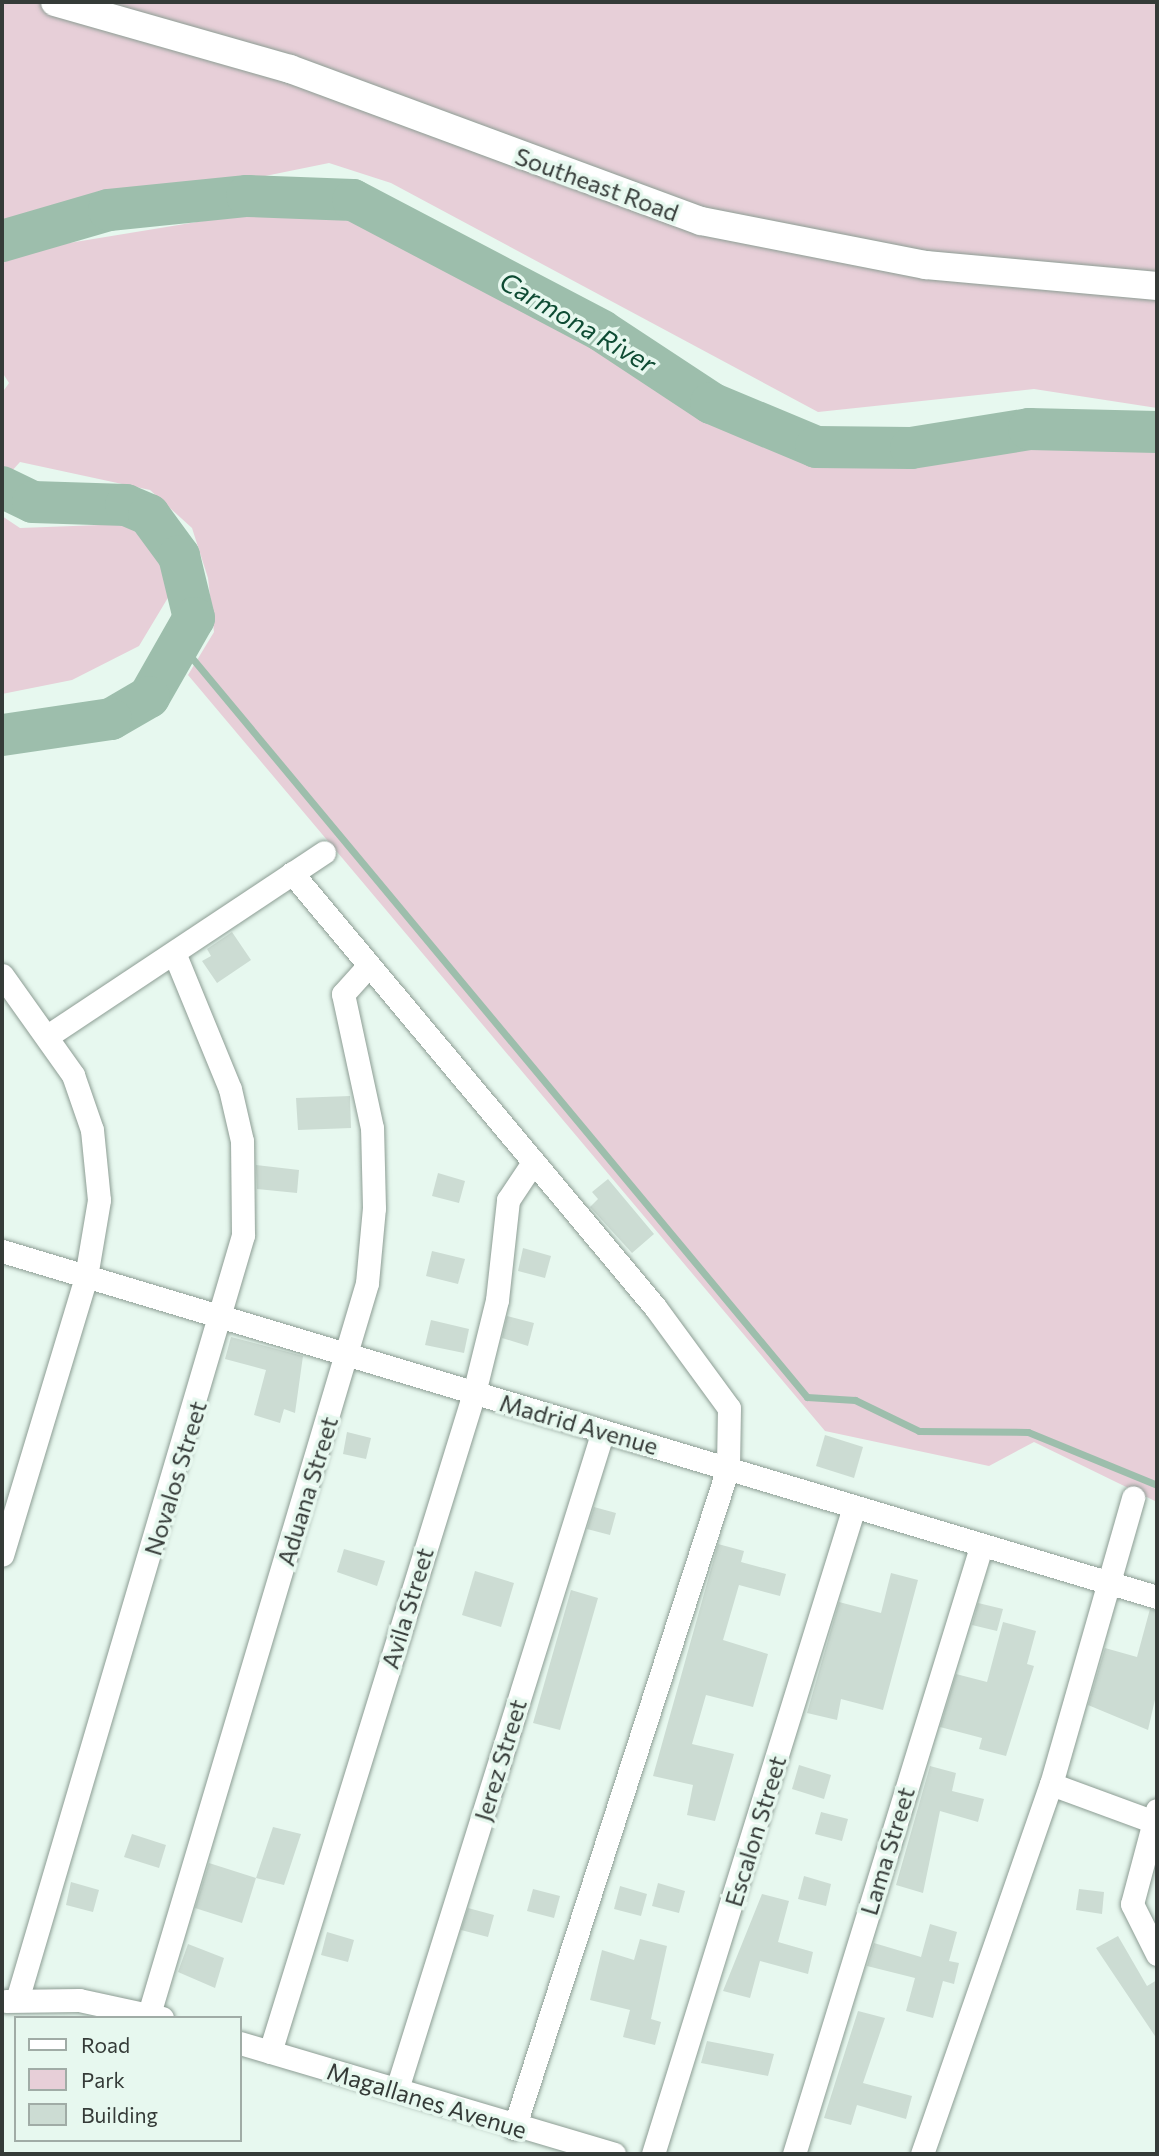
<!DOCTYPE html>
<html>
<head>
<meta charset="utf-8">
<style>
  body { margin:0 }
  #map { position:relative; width:1159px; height:2156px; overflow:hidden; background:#e7f8ef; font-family:Commissioner,sans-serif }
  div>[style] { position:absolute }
  .green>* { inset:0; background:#e7cfd8 }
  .stream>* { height:7px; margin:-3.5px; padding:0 3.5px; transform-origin:3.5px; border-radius:3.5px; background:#9dbeac }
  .river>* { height:42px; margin:-21px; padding:0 21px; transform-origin:21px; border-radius:21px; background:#9dbeac }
  .building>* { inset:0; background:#ccdcd3 }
  .roads { filter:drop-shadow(0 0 2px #8d9d94) drop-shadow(0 0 2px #8d9d94) }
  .minor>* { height:23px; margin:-11.5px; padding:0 11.5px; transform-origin:11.5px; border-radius:11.5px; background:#fff }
  .tertiary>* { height:28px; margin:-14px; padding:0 14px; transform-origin:14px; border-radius:14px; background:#fff }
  span { translate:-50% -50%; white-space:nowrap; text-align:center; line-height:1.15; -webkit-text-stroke:7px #e7f8ef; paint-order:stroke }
  .street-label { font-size:24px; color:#353b38 }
  .water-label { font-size:26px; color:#0e4b33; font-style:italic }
  .frame { position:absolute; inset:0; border:4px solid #353b38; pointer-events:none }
  .legend { position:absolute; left:14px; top:2016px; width:228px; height:126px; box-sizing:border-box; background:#e7f8ef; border:2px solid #a0aca6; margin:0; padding:9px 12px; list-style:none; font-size:21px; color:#353b38 }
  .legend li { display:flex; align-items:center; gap:14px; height:35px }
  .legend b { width:35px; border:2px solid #a0aca6 }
</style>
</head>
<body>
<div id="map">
  <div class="green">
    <i style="clip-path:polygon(2px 2px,1157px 2px,1157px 408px,1034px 389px,818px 412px,391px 183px,329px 163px,2px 229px)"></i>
    <i style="clip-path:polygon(275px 209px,363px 223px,563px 330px,687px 409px,794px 455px,901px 461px,1015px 444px,1157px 445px,1157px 1502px,1034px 1442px,989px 1466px,825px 1431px,188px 675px,214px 632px,208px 578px,192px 528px,150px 490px,20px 462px,10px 473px,2px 470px,2px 393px,9px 383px,2px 372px,2px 254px)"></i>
    <i style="clip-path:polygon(2px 516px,20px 528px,126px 524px,156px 549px,169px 596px,139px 646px,72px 680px,2px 694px)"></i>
  </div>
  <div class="stream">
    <i style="left:182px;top:646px;width:977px;rotate:50.23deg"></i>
    <i style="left:807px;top:1397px;width:48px;rotate:3.6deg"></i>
    <i style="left:855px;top:1400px;width:71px;rotate:25.8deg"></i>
    <i style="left:919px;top:1431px;width:109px;rotate:0.5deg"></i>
    <i style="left:1028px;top:1432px;width:139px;rotate:22.3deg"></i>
  </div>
  <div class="river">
    <i style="left:2px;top:241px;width:111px;rotate:-16.2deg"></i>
    <i style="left:109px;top:210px;width:139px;rotate:-5.8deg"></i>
    <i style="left:247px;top:196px;width:106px;rotate:2.2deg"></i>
    <i style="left:353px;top:200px;width:281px;rotate:27.7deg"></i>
    <i style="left:602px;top:331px;width:131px;rotate:33.4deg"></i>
    <i style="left:711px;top:403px;width:114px;rotate:22.7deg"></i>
    <i style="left:816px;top:447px;width:95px;rotate:0.6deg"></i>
    <i style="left:911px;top:448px;width:120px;rotate:-9.1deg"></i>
    <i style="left:1029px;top:429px;width:128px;rotate:1.3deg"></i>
    <i style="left:2px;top:487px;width:34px;rotate:26deg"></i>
    <i style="left:33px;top:502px;width:93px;rotate:1.8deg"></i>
    <i style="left:126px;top:505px;width:25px;rotate:23deg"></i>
    <i style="left:149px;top:515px;width:51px;rotate:53.8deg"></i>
    <i style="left:179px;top:556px;width:64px;rotate:76.4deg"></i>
    <i style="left:194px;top:618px;width:91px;rotate:119.7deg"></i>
    <i style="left:149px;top:697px;width:44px;rotate:149.9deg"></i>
    <i style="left:111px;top:719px;width:110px;rotate:171.6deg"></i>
  </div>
  <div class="building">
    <i style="clip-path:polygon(232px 932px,251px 960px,217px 983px,202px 961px,211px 956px,207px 949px)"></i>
    <i style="clip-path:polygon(350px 1096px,351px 1128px,298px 1130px,296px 1098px)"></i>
    <i style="clip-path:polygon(256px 1165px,299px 1170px,297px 1193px,257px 1189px)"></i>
    <i style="clip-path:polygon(438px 1173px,465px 1181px,459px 1203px,432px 1196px)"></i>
    <i style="clip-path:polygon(608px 1179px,654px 1234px,632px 1253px,590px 1207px,598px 1199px,592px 1192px)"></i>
    <i style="clip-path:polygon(523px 1248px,551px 1256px,545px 1278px,518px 1271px)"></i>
    <i style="clip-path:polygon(432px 1251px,465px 1259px,458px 1284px,426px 1276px)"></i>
    <i style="clip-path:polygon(507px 1316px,534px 1323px,528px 1346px,502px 1338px)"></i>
    <i style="clip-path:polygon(431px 1320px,469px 1329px,464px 1353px,425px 1345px)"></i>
    <i style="clip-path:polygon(231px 1337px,303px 1356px,295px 1413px,284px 1409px,280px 1423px,254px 1415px,266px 1370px,225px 1359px)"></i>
    <i style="clip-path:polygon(347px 1432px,371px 1438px,366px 1459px,343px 1454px)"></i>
    <i style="clip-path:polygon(825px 1435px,863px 1447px,854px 1478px,816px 1466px)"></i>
    <i style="clip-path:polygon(594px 1507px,616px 1513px,610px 1535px,587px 1529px)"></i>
    <i style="clip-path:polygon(718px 1544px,744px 1551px,741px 1562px,786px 1574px,780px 1596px,739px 1585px,723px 1640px,768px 1654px,753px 1707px,706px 1695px,692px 1744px,734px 1754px,715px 1821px,687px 1815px,693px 1785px,653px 1776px)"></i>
    <i style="clip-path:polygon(344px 1549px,385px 1561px,377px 1586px,337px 1572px)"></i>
    <i style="clip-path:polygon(475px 1571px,514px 1583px,501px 1627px,462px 1615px)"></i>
    <i style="clip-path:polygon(891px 1573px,918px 1580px,883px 1710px,841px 1699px,837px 1720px,807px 1713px,839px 1602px,881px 1613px)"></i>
    <i style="clip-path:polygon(571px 1590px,598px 1598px,560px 1730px,533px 1723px)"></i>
    <i style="clip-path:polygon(978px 1603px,1003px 1609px,997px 1631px,972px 1625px)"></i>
    <i style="clip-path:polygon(1150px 1609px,1157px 1611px,1157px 1691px,1148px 1730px,1088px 1705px,1105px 1648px,1137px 1657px)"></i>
    <i style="clip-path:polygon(1003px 1622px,1036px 1631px,1027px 1664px,1034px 1666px,1006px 1756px,979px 1749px,982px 1738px,940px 1727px,956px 1674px,987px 1682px)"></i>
    <i style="clip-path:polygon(799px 1765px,831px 1775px,824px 1799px,792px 1789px)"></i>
    <i style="clip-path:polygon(930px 1766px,956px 1773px,952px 1791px,984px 1799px,978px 1822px,940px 1811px,923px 1893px,896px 1885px)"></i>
    <i style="clip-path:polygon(821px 1812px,848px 1819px,842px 1841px,815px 1834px)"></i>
    <i style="clip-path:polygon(273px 1827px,301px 1834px,284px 1885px,256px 1878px)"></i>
    <i style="clip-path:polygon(132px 1834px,166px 1845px,159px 1868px,124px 1857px)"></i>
    <i style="clip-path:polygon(209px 1863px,256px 1878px,242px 1923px,195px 1908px)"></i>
    <i style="clip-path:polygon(804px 1876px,831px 1884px,826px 1906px,798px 1899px)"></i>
    <i style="clip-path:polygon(71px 1882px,99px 1890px,93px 1912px,66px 1905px)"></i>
    <i style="clip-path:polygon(658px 1883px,685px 1891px,679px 1913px,652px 1906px)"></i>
    <i style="clip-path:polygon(620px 1886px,647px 1894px,641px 1916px,614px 1909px)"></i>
    <i style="clip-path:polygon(533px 1889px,560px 1896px,554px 1918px,527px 1911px)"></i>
    <i style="clip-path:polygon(1079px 1889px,1104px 1892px,1102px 1914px,1076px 1910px)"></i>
    <i style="clip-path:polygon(762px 1894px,789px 1901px,778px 1942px,813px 1952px,808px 1974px,760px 1961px,750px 1998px,723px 1991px)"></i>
    <i style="clip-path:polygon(468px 1908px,494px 1915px,488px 1937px,461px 1930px)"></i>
    <i style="clip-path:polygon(930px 1924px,957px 1932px,949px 1961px,959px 1963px,954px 1984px,943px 1981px,933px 2018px,906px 2011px,915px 1978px,867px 1966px,874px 1943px,921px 1957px)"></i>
    <i style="clip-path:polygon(327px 1932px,354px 1940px,348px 1962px,321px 1955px)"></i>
    <i style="clip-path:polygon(1118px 1936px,1147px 1986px,1157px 1980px,1157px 2039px,1096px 1948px)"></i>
    <i style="clip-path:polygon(640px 1939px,667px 1946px,651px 2019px,661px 2022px,655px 2045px,623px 2037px,630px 2010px,590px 2000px,602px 1950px,634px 1960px)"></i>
    <i style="clip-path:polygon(188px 1944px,224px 1958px,215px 1988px,178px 1972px)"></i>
    <i style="clip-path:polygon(858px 2011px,885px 2018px,863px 2083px,912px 2096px,906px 2119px,857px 2105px,851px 2125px,824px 2118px)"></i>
    <i style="clip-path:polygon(707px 2041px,774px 2054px,768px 2076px,701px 2063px)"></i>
  </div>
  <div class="roads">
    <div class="minor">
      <i style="left:292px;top:873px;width:566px;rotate:50.09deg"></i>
      <i style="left:655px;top:1307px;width:125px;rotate:53.8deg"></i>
      <i style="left:729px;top:1408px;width:60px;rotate:91deg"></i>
      <i style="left:728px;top:1468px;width:694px;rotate:107.96deg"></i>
      <i style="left:2px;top:975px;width:123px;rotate:54.6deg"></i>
      <i style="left:73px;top:1075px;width:58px;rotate:70.9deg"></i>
      <i style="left:92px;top:1130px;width:70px;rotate:84.3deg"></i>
      <i style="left:99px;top:1200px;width:78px;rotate:99.6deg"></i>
      <i style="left:86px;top:1277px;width:290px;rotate:106.8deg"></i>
      <i style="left:49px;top:1035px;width:330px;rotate:-33.6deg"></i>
      <i style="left:2px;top:1251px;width:1206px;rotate:16.68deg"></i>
      <i style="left:1051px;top:1784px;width:113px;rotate:20.2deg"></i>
      <i style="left:1157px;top:1810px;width:97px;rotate:104.9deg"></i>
      <i style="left:1132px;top:1904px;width:56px;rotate:63.4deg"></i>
      <i style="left:17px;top:2000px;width:798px;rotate:-73.54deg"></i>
      <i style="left:243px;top:1235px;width:94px;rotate:-90.6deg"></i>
      <i style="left:242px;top:1141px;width:53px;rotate:-103deg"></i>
      <i style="left:230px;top:1089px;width:145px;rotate:-112.3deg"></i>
      <i style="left:6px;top:2001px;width:73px;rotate:-0.8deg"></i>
      <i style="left:79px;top:2000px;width:85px;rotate:12.2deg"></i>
      <i style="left:149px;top:2014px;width:763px;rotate:-73.39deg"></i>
      <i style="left:367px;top:1283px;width:75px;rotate:-84.7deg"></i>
      <i style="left:374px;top:1208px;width:80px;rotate:-91.4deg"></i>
      <i style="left:372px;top:1128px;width:137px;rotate:-102.2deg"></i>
      <i style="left:343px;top:994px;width:36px;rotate:-48deg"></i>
      <i style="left:240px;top:2043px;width:390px;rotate:16.5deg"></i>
      <i style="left:270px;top:2052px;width:690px;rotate:-72.8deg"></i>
      <i style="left:474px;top:1393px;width:96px;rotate:-76.1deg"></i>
      <i style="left:497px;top:1300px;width:101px;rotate:-83.7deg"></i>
      <i style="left:508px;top:1200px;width:43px;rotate:-56.3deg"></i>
      <i style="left:397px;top:2089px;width:689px;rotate:-72.62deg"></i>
      <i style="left:653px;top:2154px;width:678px;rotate:-72.74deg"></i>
      <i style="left:794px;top:2154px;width:635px;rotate:-72.88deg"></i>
      <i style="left:922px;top:2154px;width:392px;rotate:-70.8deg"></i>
      <i style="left:1051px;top:1784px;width:298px;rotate:-74deg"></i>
    </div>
    <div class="tertiary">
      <i style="left:55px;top:2px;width:244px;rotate:15.9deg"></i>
      <i style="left:290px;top:69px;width:438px;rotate:20.3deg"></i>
      <i style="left:701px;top:221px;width:229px;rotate:11.1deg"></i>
      <i style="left:926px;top:265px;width:232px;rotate:5.2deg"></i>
    </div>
  </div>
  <div class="street-label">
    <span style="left:597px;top:184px;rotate:20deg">Southeast Road</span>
    <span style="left:579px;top:1424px;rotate:16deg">Madrid Avenue</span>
    <span style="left:175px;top:1478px;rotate:-73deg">Novalos Street</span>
    <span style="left:307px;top:1491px;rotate:-73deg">Aduana Street</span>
    <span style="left:407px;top:1608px;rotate:-73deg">Avila Street</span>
    <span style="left:500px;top:1760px;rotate:-73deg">Jerez Street</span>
    <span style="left:755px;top:1831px;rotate:-73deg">Escalon Street</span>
    <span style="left:887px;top:1851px;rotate:-73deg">Lama Street</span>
    <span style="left:427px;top:2100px;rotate:17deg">Magallanes Avenue</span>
  </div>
  <div class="water-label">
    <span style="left:578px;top:322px;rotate:30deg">Carmona River</span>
  </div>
  <div class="frame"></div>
  <ul class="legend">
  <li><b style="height:9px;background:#fff"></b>Road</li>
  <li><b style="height:19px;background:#e7cfd8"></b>Park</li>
  <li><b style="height:19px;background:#ccdcd3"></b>Building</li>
  </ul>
</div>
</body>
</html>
